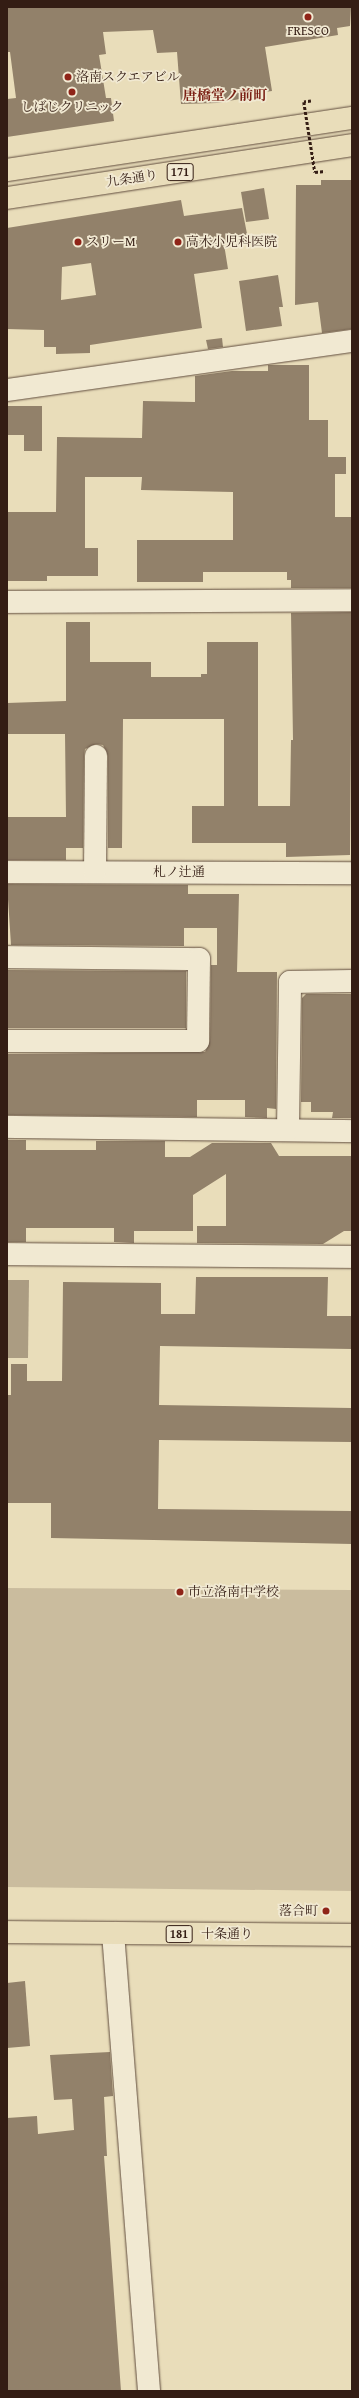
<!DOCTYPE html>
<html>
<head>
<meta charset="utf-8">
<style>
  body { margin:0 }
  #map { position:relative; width:359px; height:2398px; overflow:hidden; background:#e9ddba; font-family:"Gentium Book Plus","Noto Serif JP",serif }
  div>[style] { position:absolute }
  .green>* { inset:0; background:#cabc9e }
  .water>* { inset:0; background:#ab9c82 }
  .building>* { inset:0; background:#92816a }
  .roads { filter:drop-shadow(0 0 1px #614d3e) drop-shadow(0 0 1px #614d3e) }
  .minor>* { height:22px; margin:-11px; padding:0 11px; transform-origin:11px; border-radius:11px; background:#f1e9d2 }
  .major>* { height:22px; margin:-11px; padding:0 11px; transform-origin:11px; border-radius:11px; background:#e9ddba }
  .highway>* { height:22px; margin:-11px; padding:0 11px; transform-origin:11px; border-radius:11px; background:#e9ddba }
  .path-bridge>* { height:2.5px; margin-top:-1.25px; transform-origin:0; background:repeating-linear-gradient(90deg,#341d14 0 3px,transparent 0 5px) }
  .dots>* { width:11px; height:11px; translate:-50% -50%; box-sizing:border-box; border:2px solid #f1e9d2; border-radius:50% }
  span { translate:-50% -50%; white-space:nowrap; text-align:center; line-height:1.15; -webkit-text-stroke:3.5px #f1e9d2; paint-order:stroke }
  .shield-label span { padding:1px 3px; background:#f1e9d2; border:1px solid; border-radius:3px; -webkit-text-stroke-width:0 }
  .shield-label { font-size:12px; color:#341d14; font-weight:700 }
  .poi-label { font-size:13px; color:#341d14 }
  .left { translate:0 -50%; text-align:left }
  .right { translate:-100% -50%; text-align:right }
  .street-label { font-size:13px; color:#341d14 }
  .neighbourhood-label { font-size:14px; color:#7a1f14; font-weight:700 }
  .frame { position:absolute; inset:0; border:8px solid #341d14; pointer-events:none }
</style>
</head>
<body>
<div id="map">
  <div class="green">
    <i style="clip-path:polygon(7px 1588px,352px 1590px,352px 1891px,7px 1887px)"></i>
  </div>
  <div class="water">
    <i style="clip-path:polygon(7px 1280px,29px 1280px,28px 1358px,7px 1358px)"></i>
  </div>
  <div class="building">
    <i style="clip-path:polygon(7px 7px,351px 7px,350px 26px,337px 28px,338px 35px,265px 47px,272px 91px,257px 93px,257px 96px,217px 103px,181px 104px,177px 52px,157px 53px,153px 30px,103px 32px,106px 54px,99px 55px,106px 98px,111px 98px,114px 121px,7px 137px,7px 99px,16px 98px,10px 52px,7px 52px)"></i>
    <i style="clip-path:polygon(321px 180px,352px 180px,352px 329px,322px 333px,318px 302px,295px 305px,296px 185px,321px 185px)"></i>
    <i style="clip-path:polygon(264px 188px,269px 219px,246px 222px,241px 192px)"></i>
    <i style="clip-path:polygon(evenodd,181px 200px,184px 216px,242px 208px,248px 239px,224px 244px,228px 269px,194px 274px,202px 328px,90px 345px,90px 353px,56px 354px,56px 347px,44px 347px,44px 330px,7px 329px,7px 228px,181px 200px,91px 263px,96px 295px,61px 300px,62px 267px,91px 263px)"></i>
    <i style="clip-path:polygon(278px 275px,283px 307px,279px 307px,282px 326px,246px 331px,239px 281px)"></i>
    <i style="clip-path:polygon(222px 338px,223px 347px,208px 349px,206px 340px)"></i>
    <i style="clip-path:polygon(268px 365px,309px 365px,309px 420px,328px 420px,328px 457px,346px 457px,346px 474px,335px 474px,335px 517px,352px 517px,352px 588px,291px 588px,291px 580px,287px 580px,287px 572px,203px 572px,203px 582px,137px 582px,137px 540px,233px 540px,233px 492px,141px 490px,142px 477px,85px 477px,85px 548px,98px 548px,98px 576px,47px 576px,47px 581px,7px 581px,7px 512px,56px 512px,57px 437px,142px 438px,143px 401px,195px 402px,195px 376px,232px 371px,268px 371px)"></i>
    <i style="clip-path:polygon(7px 406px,42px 406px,42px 451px,24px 451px,24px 435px,7px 435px)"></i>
    <i style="clip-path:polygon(352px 612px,350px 855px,286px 857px,286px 843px,192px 843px,192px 806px,224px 806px,224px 719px,123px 719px,122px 848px,108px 848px,108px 756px,103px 745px,96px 744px,85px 749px,84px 756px,83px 848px,66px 848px,66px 860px,7px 860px,7px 817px,66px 817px,65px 734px,7px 734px,7px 703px,66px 701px,66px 622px,90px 622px,90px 662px,151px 662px,151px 677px,201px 677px,201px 674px,207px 674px,207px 642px,258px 642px,258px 806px,290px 806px,291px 740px,293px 740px,291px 613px)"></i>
    <i style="clip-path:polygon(7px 884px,188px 885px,188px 894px,239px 894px,237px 972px,277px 972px,276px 1109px,267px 1108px,267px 1118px,245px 1117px,245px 1100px,197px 1100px,197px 1117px,7px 1115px,7px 1054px,205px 1052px,210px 1041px,211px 965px,217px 965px,217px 928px,184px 928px,184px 946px,11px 945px)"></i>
    <i style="clip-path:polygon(7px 970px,186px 971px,186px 1028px,7px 1028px)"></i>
    <i style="clip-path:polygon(306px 994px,352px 994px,352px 1118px,332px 1118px,333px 1112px,311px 1112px,311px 1102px,301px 1102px,302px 998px)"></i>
    <i style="clip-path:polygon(7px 1140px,26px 1140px,26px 1150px,96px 1150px,96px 1141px,165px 1141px,165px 1157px,190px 1157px,212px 1143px,271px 1143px,279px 1156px,352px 1156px,352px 1231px,344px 1231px,323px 1244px,197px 1243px,197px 1226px,226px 1226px,226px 1174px,193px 1195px,193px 1231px,134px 1231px,134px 1243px,114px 1242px,114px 1228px,26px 1228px,26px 1242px,7px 1242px)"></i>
    <i style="clip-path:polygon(196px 1277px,328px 1277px,327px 1316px,352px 1316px,352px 1349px,160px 1346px,159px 1405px,352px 1408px,352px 1442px,159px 1440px,158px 1509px,352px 1511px,352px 1544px,51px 1538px,51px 1503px,7px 1503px,7px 1395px,11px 1395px,11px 1364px,27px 1364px,27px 1381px,62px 1381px,63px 1282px,161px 1283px,161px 1314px,195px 1314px)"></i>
    <i style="clip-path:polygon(25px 1981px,30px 2046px,7px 2048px,7px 1983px)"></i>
    <i style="clip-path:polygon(110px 2052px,113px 2096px,104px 2097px,107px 2156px,104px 2156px,121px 2391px,7px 2391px,7px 2118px,37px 2116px,38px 2134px,74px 2130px,72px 2099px,54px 2100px,50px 2055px)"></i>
  </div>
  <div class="roads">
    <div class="minor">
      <i style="left:7px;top:390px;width:348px;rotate:-8.1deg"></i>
      <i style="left:7px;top:602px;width:345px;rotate:-0.3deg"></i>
      <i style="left:7px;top:872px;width:345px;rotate:0.2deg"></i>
      <i style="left:95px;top:872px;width:116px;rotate:-89.5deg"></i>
      <i style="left:7px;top:957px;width:192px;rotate:0.6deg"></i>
      <i style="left:199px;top:959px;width:82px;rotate:90.7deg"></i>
      <i style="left:198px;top:1041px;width:191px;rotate:180deg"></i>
      <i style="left:7px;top:1127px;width:345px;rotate:0.7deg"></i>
      <i style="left:288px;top:1130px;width:148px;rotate:-89.2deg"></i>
      <i style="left:290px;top:982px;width:62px;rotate:-0.9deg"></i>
      <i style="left:7px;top:1254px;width:345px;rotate:0.5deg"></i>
      <i style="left:113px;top:1933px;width:459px;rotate:85.5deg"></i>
    </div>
    <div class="major">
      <i style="left:7px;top:1932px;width:345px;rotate:0.5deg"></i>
    </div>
    <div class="highway">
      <i style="left:7px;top:170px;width:349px;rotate:-8.6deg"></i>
      <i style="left:7px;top:198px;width:349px;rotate:-8.7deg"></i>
    </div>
  </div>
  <div class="path-bridge">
    <i style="left:311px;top:101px;width:7px;rotate:172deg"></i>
    <i style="left:304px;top:102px;width:71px;rotate:81.1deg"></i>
    <i style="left:315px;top:172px;width:10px;rotate:-6deg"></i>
  </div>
  <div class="dots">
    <i style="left:308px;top:17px;background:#8f2418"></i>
    <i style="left:68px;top:77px;background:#8f2418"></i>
    <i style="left:72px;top:92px;background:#8f2418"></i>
    <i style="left:78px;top:242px;background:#8f2418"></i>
    <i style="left:178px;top:242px;background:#8f2418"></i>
    <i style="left:180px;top:1592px;background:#8f2418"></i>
    <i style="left:326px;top:1911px;background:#8f2418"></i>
  </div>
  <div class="shield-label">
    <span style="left:180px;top:172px">171</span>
    <span style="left:179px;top:1934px">181</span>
  </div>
  <div class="poi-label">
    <span style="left:308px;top:31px">FRESCO</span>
    <span class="left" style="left:76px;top:77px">洛南スクエアビル</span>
    <span style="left:72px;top:107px">しばじクリニック</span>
    <span class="left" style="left:86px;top:242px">スリーM</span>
    <span class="left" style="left:186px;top:242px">高木小児科医院</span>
    <span class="left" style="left:188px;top:1592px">市立洛南中学校</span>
    <span class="right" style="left:318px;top:1911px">落合町</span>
  </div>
  <div class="street-label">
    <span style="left:132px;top:179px;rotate:-9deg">九条通り</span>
    <span style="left:179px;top:872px">札ノ辻通</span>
    <span style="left:227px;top:1934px">十条通り</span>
  </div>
  <div class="neighbourhood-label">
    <span style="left:225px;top:95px">唐橋堂ノ前町</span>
  </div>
  <div class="frame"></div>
</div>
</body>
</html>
